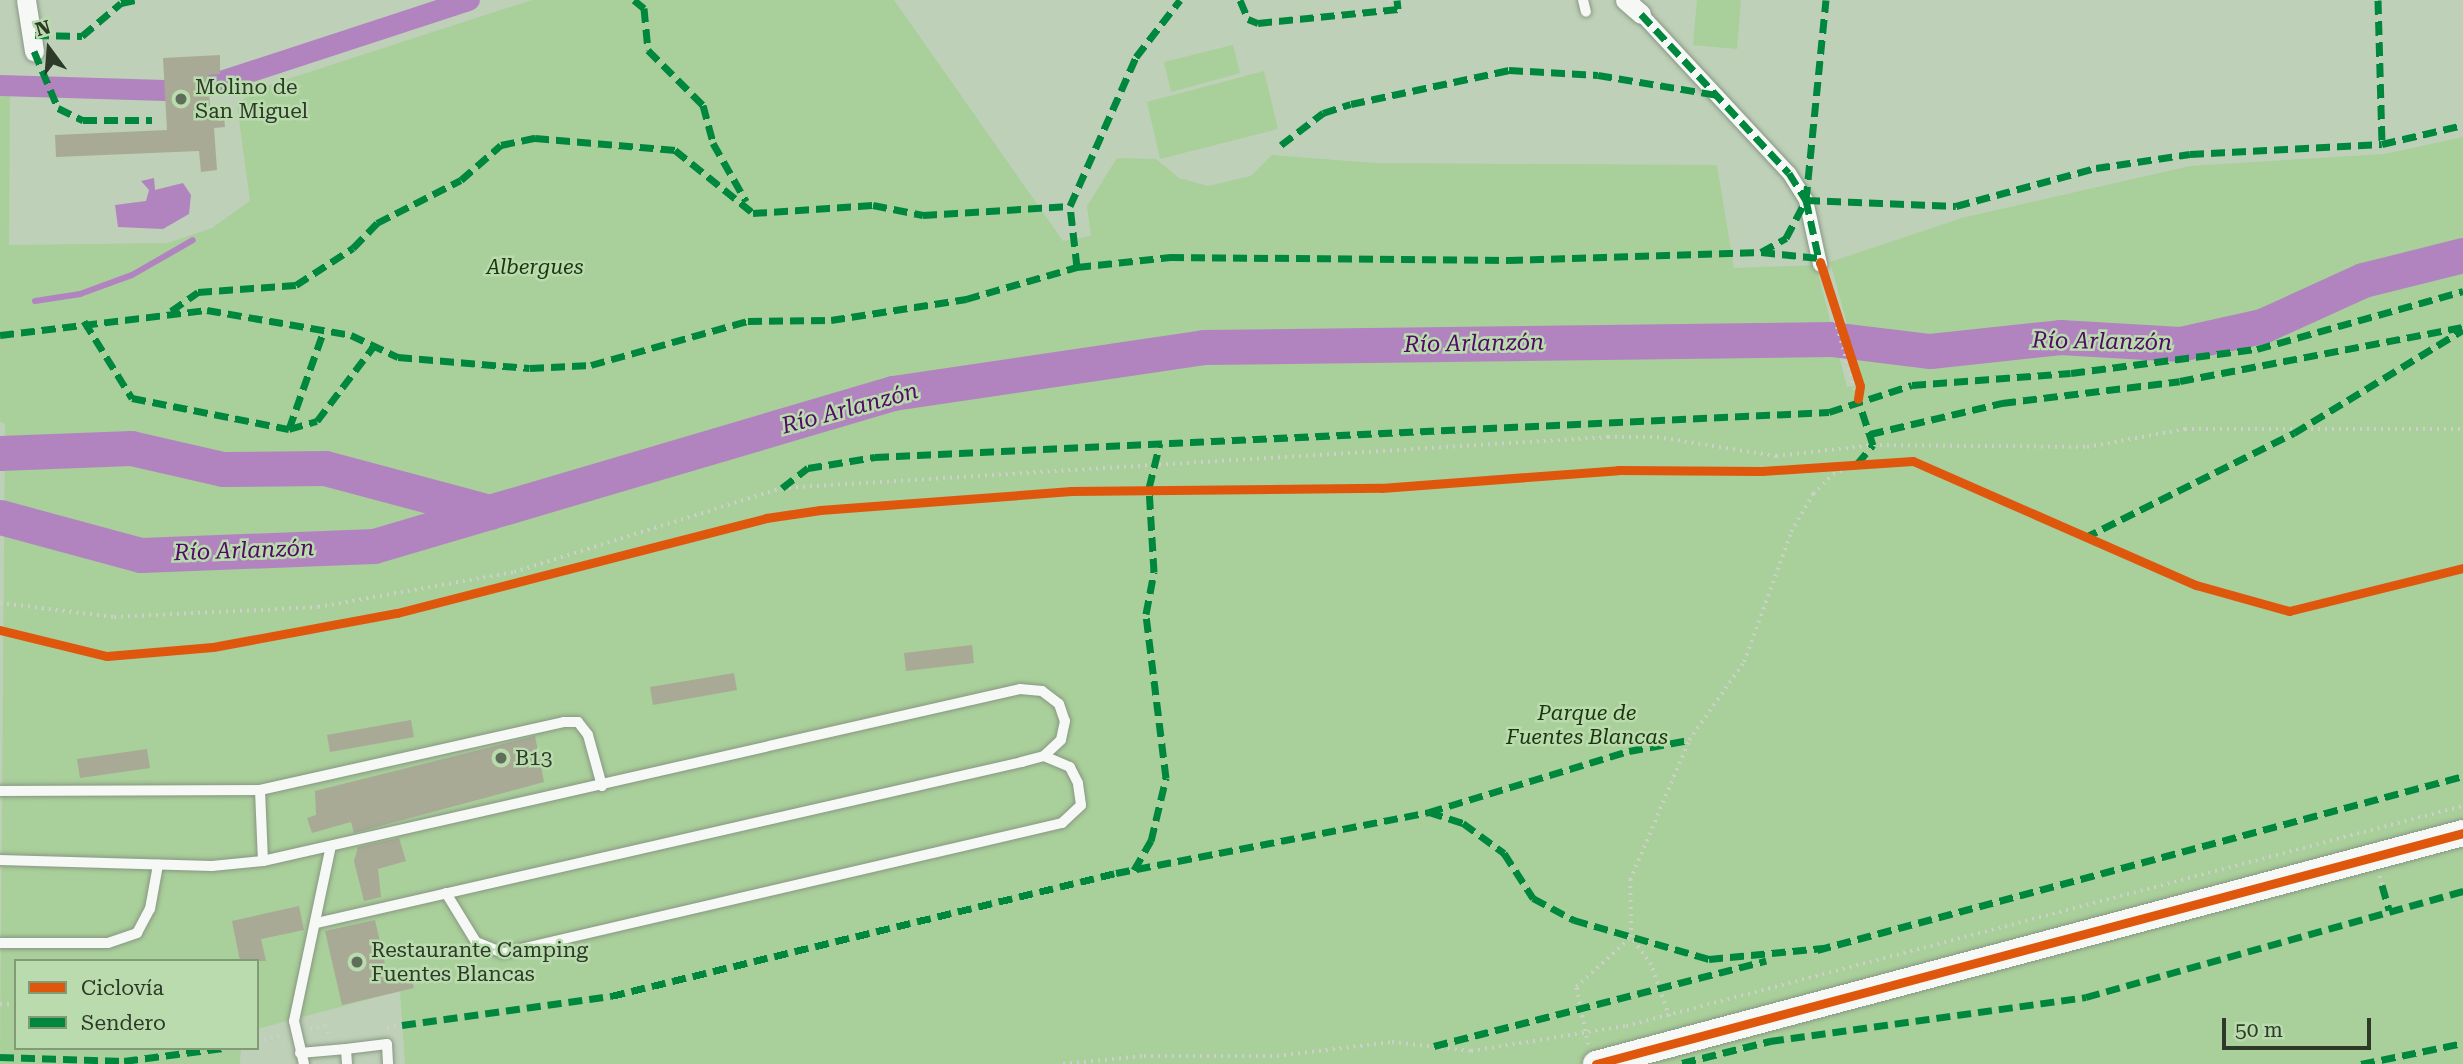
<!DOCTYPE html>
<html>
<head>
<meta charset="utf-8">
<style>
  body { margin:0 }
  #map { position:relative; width:2463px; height:1064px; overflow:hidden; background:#bed0b8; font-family:"Roboto Serif",serif }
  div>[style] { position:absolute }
  .green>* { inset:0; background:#a9cf9a }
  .water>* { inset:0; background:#b184c0 }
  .stream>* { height:6px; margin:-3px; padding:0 3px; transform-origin:3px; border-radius:3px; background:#b184c0 }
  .canal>* { height:21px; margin:-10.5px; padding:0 10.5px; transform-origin:10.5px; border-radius:10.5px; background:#b184c0 }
  .river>* { height:35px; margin:-17.5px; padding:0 17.5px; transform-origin:17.5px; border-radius:17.5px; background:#b184c0 }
  .building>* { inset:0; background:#a8aa96 }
  .path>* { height:3.5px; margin-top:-1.75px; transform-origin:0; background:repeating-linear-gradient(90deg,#cbd0c9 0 2px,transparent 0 7px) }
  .roads { filter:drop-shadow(0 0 2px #889683) drop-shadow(0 0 2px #889683) }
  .service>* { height:10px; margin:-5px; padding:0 5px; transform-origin:5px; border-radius:5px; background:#f5f8f4 }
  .pedestrian>* { height:14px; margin:-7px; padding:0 7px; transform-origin:7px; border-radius:7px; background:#f5f8f4 }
  .minor>* { height:19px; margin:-9.5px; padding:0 9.5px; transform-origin:9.5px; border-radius:9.5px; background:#f5f8f4 }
  .secondary>* { height:26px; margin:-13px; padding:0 13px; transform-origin:13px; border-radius:13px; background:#f5f8f4 }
  .quiet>* { height:7px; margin-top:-3.5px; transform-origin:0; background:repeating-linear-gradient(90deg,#00873e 0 14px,transparent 0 21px) }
  .cycleway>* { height:9px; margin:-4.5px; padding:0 4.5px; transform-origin:4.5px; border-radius:4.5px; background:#df570d }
  .dots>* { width:19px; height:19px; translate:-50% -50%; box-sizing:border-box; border:4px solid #b9dbad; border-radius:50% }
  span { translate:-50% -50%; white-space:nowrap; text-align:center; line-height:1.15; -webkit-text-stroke:5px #b9dbad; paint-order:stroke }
  .poi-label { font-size:21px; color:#2c3a27 }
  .left { translate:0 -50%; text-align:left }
  .park-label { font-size:21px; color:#1a360d; font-style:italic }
  .water-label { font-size:23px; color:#530a66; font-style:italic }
  .legend { position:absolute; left:14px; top:959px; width:245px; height:91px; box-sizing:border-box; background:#b9dbad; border:2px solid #819b77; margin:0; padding:9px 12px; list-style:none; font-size:21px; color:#2c3a27 }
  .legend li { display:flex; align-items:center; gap:14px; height:35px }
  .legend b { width:35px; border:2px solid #819b77 }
  .north { position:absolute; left:14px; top:14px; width:70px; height:70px; -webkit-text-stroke:5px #b9dbad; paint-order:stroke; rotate:344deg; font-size:19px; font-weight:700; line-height:28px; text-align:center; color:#2c3a27 }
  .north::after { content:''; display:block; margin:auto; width:24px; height:32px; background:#2c3a27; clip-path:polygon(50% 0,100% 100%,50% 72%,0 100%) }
  .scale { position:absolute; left:2222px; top:1018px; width:149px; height:32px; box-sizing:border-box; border:4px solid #2c3a27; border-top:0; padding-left:9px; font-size:21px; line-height:24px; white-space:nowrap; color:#2c3a27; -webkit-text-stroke:5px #b9dbad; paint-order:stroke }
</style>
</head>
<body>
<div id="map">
  <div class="green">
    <i style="clip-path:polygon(532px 0,894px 0,1063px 241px,1091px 236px,1087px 206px,1117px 158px,1156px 159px,1179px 178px,1208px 186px,1251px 176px,1272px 155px,1374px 163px,1717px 165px,1734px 268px,1816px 265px,1847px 387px,1864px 385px,1830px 262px,1962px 218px,2190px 166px,2385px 154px,2463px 137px,2463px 1064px,405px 1064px,400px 991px,257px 1029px,257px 961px,16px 961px,16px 1048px,241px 1048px,240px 1064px,0 1064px,5px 424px,0 422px,0 91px,10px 92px,9px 245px,168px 243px,212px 228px,250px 201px,237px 105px,254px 90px)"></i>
    <i style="clip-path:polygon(1697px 0,1741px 0,1737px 49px,1693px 45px)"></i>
    <i style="clip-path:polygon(1233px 45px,1240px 73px,1171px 92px,1164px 62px)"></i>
    <i style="clip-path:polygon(1264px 71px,1278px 129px,1160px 159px,1147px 102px)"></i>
  </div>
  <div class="water">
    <i style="clip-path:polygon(154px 178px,155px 190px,183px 183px,191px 195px,189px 214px,163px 229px,118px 227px,115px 205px,146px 201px,149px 190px,141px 181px)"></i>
  </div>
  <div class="stream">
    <i style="left:35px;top:301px;width:46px;rotate:-8.8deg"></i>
    <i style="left:80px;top:294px;width:55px;rotate:-20.1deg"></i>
    <i style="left:132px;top:275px;width:70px;rotate:-29.8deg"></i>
  </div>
  <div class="canal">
    <i style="left:0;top:85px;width:165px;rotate:1.7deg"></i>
    <i style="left:196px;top:89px;width:287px;rotate:-18.1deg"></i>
  </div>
  <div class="river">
    <i style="left:0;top:453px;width:131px;rotate:-2.2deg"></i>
    <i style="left:131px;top:448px;width:94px;rotate:12.9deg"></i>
    <i style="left:223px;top:469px;width:102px;rotate:-0.6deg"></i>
    <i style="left:325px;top:468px;width:170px;rotate:15deg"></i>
    <i style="left:0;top:517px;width:146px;rotate:15.1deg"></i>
    <i style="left:141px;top:555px;width:233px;rotate:-2.2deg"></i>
    <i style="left:374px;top:546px;width:541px;rotate:-16.43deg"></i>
    <i style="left:893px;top:393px;width:313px;rotate:-8.4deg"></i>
    <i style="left:1203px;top:347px;width:628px;rotate:-0.73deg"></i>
    <i style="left:1831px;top:339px;width:100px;rotate:6.9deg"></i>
    <i style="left:1930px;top:351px;width:131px;rotate:-6.1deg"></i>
    <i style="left:2060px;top:337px;width:120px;rotate:3.3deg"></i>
    <i style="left:2180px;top:344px;width:84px;rotate:-12.4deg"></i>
    <i style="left:2262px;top:326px;width:111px;rotate:-24.5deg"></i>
    <i style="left:2363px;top:280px;width:103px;rotate:-14deg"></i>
  </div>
  <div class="building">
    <i style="clip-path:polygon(220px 55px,220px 74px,208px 75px,210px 107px,223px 106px,225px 127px,214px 128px,217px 170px,201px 172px,199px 151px,56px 157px,55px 135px,167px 130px,163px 58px)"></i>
    <i style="clip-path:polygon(972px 645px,974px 663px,906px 671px,904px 653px)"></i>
    <i style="clip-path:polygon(734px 673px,737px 690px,653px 705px,650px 687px)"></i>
    <i style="clip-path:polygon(411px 720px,414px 737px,330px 752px,327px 735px)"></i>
    <i style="clip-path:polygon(535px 736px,544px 782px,354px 833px,351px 822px,312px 833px,307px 818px,316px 815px,315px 791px)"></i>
    <i style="clip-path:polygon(147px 749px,150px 768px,80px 778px,77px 759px)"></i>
    <i style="clip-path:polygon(399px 838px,406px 861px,378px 869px,381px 897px,364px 901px,354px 861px,358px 847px)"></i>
    <i style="clip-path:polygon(299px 906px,304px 930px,261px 939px,266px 961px,240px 961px,232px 921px)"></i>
    <i style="clip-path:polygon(375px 920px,388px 977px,410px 972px,414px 988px,342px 1005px,325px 931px)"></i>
  </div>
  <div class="path">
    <i style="left:1390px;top:0;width:10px;rotate:84deg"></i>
    <i style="left:1824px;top:280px;width:124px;rotate:74.1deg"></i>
    <i style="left:0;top:603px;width:115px;rotate:7deg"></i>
    <i style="left:114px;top:617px;width:204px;rotate:-2.8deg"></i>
    <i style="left:318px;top:607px;width:199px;rotate:-10.1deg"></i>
    <i style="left:514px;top:572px;width:281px;rotate:-17.4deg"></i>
    <i style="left:782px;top:488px;width:828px;rotate:-3.53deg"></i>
    <i style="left:1608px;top:437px;width:49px"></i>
    <i style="left:1657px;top:437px;width:121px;rotate:9.1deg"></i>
    <i style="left:1776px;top:456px;width:98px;rotate:-6.5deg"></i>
    <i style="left:1873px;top:445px;width:214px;rotate:0.5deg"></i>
    <i style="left:2087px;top:447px;width:100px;rotate:-10.4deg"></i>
    <i style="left:2185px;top:429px;width:278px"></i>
    <i style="left:2380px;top:876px;width:9px;rotate:77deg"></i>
    <i style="left:0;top:1004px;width:16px;rotate:4deg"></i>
    <i style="left:1669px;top:1017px;width:55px;rotate:-109.1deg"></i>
    <i style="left:1651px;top:965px;width:34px;rotate:-126deg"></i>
    <i style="left:1631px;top:937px;width:57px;rotate:-91deg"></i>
    <i style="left:1630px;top:880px;width:152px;rotate:-67.1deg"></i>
    <i style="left:1689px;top:740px;width:95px;rotate:-54.8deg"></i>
    <i style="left:1744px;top:662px;width:138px;rotate:-70.1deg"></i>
    <i style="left:1791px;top:532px;width:44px;rotate:-59.9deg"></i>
    <i style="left:1813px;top:494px;width:28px;rotate:-45deg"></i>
    <i style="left:1833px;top:474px;width:26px;rotate:-23deg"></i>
    <i style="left:387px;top:1028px;width:15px;rotate:-11deg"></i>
    <i style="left:310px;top:1029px;width:16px;rotate:-14deg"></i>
    <i style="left:326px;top:1025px;width:11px;rotate:75deg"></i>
    <i style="left:257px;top:1041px;width:26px;rotate:-13deg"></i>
    <i style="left:1588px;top:1045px;width:59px;rotate:-101.7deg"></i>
    <i style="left:1576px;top:987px;width:74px;rotate:-42.3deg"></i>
    <i style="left:1063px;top:1064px;width:81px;rotate:-5.6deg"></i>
    <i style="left:1144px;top:1056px;width:133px"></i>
    <i style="left:1277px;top:1056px;width:116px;rotate:-6.9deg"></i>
    <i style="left:1392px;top:1042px;width:80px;rotate:6.5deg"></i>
    <i style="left:1471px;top:1051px;width:157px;rotate:-9.2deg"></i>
    <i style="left:1626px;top:1026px;width:865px;rotate:-14.73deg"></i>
  </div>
  <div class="roads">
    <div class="service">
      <i style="left:1583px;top:0;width:12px;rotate:76deg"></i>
      <i style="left:260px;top:790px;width:71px;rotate:87.6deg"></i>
      <i style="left:0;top:791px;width:260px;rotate:-0.2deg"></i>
      <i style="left:260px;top:790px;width:312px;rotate:-12.6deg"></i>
      <i style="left:564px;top:722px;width:14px"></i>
      <i style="left:578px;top:722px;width:16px;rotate:52deg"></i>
      <i style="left:588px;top:735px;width:53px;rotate:74.6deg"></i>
      <i style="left:0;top:860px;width:212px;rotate:1.6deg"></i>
      <i style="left:212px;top:866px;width:51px;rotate:-5.6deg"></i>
      <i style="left:263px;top:861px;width:776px;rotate:-12.8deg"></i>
      <i style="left:1020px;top:689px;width:22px;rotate:5deg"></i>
      <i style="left:1042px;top:691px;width:21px;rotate:37deg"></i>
      <i style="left:1059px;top:704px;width:18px;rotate:71deg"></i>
      <i style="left:1065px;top:721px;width:19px;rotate:102deg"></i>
      <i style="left:1061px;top:740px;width:23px;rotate:137deg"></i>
      <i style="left:1044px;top:756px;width:23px;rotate:165deg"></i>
      <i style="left:1022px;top:762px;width:724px;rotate:167.15deg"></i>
      <i style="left:446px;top:893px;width:57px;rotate:58.5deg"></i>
      <i style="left:476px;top:942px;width:29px;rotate:22deg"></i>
      <i style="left:503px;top:953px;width:574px;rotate:-13.09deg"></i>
      <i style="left:1062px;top:823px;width:26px;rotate:-43deg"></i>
      <i style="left:1081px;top:805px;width:22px;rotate:-98deg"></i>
      <i style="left:1078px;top:783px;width:18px;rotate:-117deg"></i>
      <i style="left:1070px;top:767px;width:28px;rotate:-157deg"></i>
      <i style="left:0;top:943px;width:108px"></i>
      <i style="left:108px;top:943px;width:31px;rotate:-19deg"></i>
      <i style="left:137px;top:933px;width:27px;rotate:-62deg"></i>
      <i style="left:150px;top:909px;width:45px;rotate:-79.7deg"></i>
      <i style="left:300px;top:1053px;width:46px;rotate:-5deg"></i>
      <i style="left:304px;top:1064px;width:44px;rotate:-103.1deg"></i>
      <i style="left:294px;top:1021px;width:179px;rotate:-78.1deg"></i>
      <i style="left:347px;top:1064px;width:15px;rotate:-94deg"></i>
      <i style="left:346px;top:1049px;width:41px;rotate:-7deg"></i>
      <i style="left:387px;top:1044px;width:20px;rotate:87deg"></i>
    </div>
    <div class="pedestrian">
      <i style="left:1641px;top:14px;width:217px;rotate:47.1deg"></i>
      <i style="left:1789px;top:173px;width:32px;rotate:58deg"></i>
      <i style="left:1806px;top:200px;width:66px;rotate:77.7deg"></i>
    </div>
    <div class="minor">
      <i style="left:26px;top:0;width:52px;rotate:81.1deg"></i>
      <i style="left:1625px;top:0;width:21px;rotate:41deg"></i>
    </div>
    <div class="secondary">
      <i style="left:1596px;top:1064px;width:897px;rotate:-14.92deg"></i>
    </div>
  </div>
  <div class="quiet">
    <i style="left:634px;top:0;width:13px;rotate:39deg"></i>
    <i style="left:644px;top:8px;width:42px;rotate:84.6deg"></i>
    <i style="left:648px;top:50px;width:78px;rotate:45deg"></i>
    <i style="left:703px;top:105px;width:39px;rotate:75deg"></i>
    <i style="left:713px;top:143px;width:67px;rotate:60.4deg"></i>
    <i style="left:1240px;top:0;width:21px;rotate:67deg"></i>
    <i style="left:1248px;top:19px;width:11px;rotate:22deg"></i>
    <i style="left:1258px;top:23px;width:141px;rotate:-5.7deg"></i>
    <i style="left:1398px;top:9px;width:9px;rotate:-96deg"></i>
    <i style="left:2378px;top:0;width:144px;rotate:88.4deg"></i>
    <i style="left:1641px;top:14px;width:217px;rotate:47.1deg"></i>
    <i style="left:1789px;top:173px;width:32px;rotate:58deg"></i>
    <i style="left:1806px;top:200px;width:66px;rotate:77.7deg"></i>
    <i style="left:35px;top:35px;width:47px;rotate:1.2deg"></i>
    <i style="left:82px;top:36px;width:51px;rotate:-40.2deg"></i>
    <i style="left:121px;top:3px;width:14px;rotate:-12deg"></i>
    <i style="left:34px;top:51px;width:62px;rotate:67.2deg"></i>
    <i style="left:58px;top:108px;width:28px;rotate:26deg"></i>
    <i style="left:83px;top:120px;width:69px"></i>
    <i style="left:1281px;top:145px;width:53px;rotate:-37.3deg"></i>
    <i style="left:1323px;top:113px;width:29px;rotate:-18deg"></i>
    <i style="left:1351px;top:104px;width:162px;rotate:-12.1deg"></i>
    <i style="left:1509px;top:70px;width:89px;rotate:3.2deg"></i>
    <i style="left:1598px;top:75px;width:122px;rotate:9.5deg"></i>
    <i style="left:1806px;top:200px;width:150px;rotate:2.3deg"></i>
    <i style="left:1956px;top:206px;width:145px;rotate:-15.2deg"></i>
    <i style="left:2096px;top:168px;width:95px;rotate:-8.5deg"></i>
    <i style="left:2190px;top:154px;width:192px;rotate:-3deg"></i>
    <i style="left:2382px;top:144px;width:83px;rotate:-13.2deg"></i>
    <i style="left:1761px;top:252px;width:58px;rotate:5.9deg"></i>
    <i style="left:1077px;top:267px;width:61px;rotate:-96.5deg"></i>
    <i style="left:1070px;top:206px;width:163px;rotate:-66.1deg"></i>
    <i style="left:1136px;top:57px;width:72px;rotate:-52.3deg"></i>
    <i style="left:171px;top:311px;width:33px;rotate:-35deg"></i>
    <i style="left:198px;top:292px;width:98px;rotate:-4.1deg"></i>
    <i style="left:296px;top:285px;width:68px;rotate:-33deg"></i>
    <i style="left:353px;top:248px;width:35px;rotate:-46deg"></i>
    <i style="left:377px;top:223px;width:94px;rotate:-27.1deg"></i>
    <i style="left:461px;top:180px;width:53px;rotate:-41.2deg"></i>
    <i style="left:501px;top:145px;width:35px;rotate:-12deg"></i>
    <i style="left:535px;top:138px;width:141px;rotate:4.9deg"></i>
    <i style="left:675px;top:150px;width:100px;rotate:38.9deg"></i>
    <i style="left:753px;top:213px;width:120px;rotate:-3.8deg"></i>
    <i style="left:873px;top:205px;width:51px;rotate:11.3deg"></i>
    <i style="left:923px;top:215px;width:147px;rotate:-3.5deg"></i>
    <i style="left:84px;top:321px;width:91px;rotate:58.1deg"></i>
    <i style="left:132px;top:398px;width:160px;rotate:11.2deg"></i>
    <i style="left:289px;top:429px;width:105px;rotate:-70.5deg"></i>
    <i style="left:0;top:335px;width:209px;rotate:-6.9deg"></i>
    <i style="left:207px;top:310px;width:146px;rotate:9.8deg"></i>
    <i style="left:351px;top:335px;width:52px;rotate:25.1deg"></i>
    <i style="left:398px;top:357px;width:132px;rotate:4.8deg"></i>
    <i style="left:530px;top:368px;width:61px;rotate:-2.8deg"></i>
    <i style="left:591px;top:365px;width:163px;rotate:-15.7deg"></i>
    <i style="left:748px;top:321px;width:83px;rotate:-0.7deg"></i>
    <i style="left:831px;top:320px;width:137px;rotate:-8.8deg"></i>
    <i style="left:966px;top:299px;width:116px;rotate:-16.1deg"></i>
    <i style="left:1077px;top:267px;width:94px;rotate:-6.1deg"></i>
    <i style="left:1170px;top:257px;width:339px;rotate:0.5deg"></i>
    <i style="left:1509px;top:260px;width:252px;rotate:-1.8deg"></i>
    <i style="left:1761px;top:252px;width:29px;rotate:-29deg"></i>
    <i style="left:1786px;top:238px;width:43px;rotate:-62.2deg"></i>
    <i style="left:1806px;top:200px;width:201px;rotate:-84.3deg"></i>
    <i style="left:289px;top:429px;width:29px;rotate:-16deg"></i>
    <i style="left:317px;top:421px;width:94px;rotate:-52.8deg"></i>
    <i style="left:1870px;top:434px;width:136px;rotate:-13.2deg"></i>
    <i style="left:2002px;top:403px;width:179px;rotate:-7deg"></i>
    <i style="left:2180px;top:381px;width:288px;rotate:-10.8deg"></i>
    <i style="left:1857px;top:464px;width:25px;rotate:-50deg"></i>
    <i style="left:1873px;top:445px;width:48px;rotate:-108.1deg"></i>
    <i style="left:782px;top:488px;width:33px;rotate:-38deg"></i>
    <i style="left:808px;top:468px;width:68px;rotate:-9.3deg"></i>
    <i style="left:875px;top:457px;width:955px;rotate:-2.7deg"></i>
    <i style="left:1829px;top:412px;width:87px;rotate:-18deg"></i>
    <i style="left:1912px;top:385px;width:159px;rotate:-4.3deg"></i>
    <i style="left:2071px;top:373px;width:188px;rotate:-7.4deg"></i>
    <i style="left:2257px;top:349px;width:214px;rotate:-15.7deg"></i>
    <i style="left:2084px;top:538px;width:235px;rotate:-26.6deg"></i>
    <i style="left:2294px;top:433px;width:198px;rotate:-31.4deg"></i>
    <i style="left:1429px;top:812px;width:209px;rotate:-17deg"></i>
    <i style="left:1629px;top:751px;width:61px;rotate:-10.4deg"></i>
    <i style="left:1134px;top:870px;width:34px;rotate:-60deg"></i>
    <i style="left:1151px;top:841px;width:65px;rotate:-76.6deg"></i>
    <i style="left:1166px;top:778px;width:165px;rotate:-97deg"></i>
    <i style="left:1146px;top:614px;width:43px;rotate:-79.2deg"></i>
    <i style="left:1154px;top:572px;width:84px;rotate:-93.4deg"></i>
    <i style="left:1149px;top:488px;width:46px;rotate:-76.3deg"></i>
    <i style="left:2382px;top:885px;width:26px;rotate:74deg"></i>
    <i style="left:1817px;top:950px;width:669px;rotate:-15.07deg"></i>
    <i style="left:402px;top:1025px;width:211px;rotate:-7.9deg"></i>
    <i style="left:611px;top:996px;width:520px;rotate:-13.69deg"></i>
    <i style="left:1116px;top:873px;width:319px;rotate:-11deg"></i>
    <i style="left:1429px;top:812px;width:36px;rotate:18deg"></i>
    <i style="left:1463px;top:823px;width:51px;rotate:36.2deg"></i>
    <i style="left:1504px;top:853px;width:54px;rotate:57.2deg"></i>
    <i style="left:1533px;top:898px;width:47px;rotate:28.2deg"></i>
    <i style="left:1574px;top:920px;width:141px;rotate:16.1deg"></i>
    <i style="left:1709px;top:959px;width:115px;rotate:-5.5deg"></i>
    <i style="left:1434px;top:1046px;width:343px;rotate:-14.4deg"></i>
    <i style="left:0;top:1057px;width:124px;rotate:1.8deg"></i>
    <i style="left:124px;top:1061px;width:100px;rotate:-7.5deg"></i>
    <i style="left:1682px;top:1063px;width:91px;rotate:-14deg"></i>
    <i style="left:1770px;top:1041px;width:319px;rotate:-7.9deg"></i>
    <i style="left:2086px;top:997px;width:392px;rotate:-15.7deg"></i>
    <i style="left:2361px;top:1064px;width:104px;rotate:-11.6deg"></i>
  </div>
  <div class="cycleway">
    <i style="left:1820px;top:262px;width:130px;rotate:72.1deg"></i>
    <i style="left:1860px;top:386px;width:13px;rotate:99deg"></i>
    <i style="left:0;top:630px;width:110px;rotate:13.7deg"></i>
    <i style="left:107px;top:656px;width:106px;rotate:-4.9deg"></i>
    <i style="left:213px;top:647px;width:187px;rotate:-10.5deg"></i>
    <i style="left:397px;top:613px;width:381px;rotate:-14.4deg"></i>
    <i style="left:766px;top:518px;width:55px;rotate:-8.4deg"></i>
    <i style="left:820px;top:510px;width:252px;rotate:-4.3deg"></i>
    <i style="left:1071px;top:491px;width:310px;rotate:-0.6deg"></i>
    <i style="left:1381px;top:488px;width:238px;rotate:-4.3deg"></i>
    <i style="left:1618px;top:470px;width:144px;rotate:0.4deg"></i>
    <i style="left:1762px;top:471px;width:151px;rotate:-3.8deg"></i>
    <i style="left:1913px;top:461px;width:309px;rotate:23.7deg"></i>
    <i style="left:2196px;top:585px;width:97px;rotate:15.6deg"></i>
    <i style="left:2289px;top:611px;width:179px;rotate:-13.9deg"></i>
    <i style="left:1596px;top:1064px;width:897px;rotate:-14.92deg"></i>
  </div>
  <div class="dots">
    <i style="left:181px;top:99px;background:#5f6e5a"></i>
    <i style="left:501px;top:758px;background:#5f6e5a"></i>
    <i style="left:357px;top:962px;background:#5f6e5a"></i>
  </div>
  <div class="poi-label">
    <span class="left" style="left:195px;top:99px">Molino de<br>San Miguel</span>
    <span class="left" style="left:515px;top:758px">B13</span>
    <span class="left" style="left:371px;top:962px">Restaurante Camping<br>Fuentes Blancas</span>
  </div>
  <div class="park-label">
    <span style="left:535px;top:267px">Albergues</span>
    <span style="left:1587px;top:725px">Parque de<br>Fuentes Blancas</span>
  </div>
  <div class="water-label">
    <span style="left:2102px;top:342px;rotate:1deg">Río Arlanzón</span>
    <span style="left:1474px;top:344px;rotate:-1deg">Río Arlanzón</span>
    <span style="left:850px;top:409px;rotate:-15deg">Río Arlanzón</span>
    <span style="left:244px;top:551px;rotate:-2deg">Río Arlanzón</span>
  </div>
  <ul class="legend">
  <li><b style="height:9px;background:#df570d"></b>Ciclovía</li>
  <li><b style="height:9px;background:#00873e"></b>Sendero</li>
  </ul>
  <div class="north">N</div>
  <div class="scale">50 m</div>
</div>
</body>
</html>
